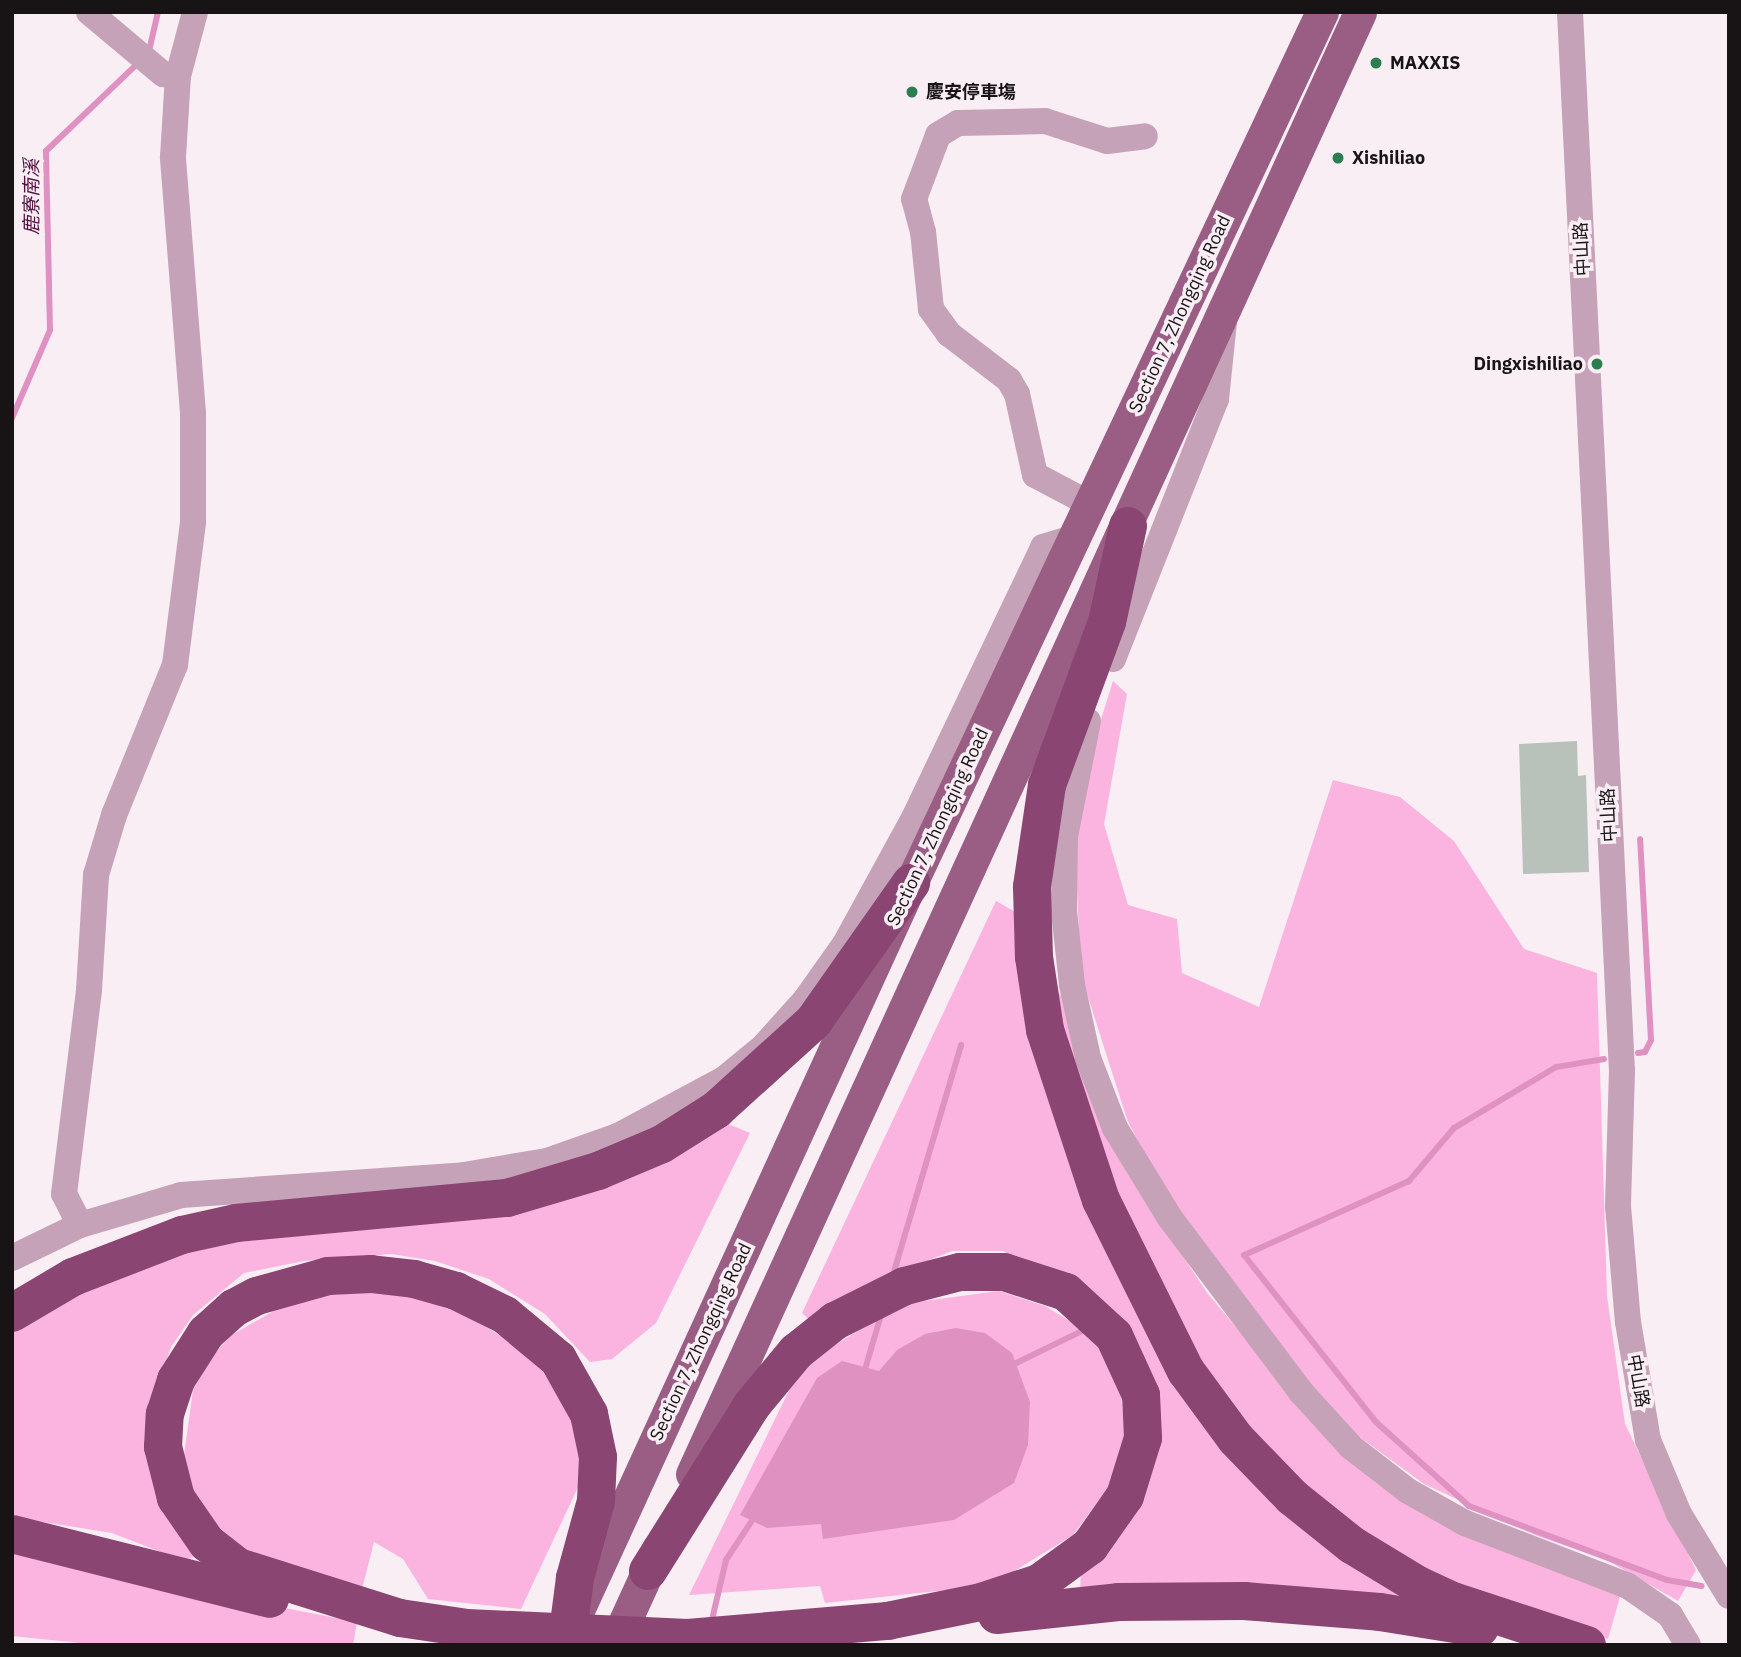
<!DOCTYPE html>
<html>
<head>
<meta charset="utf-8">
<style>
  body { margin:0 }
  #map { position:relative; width:1741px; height:1657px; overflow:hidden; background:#f9eef4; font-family:"IBM Plex Sans","Noto Sans TC",sans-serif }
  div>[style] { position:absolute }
  .green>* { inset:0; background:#fbb4e0 }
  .water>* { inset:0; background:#df92c2 }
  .stream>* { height:6px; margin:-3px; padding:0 3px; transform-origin:3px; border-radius:3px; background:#df92c2 }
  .building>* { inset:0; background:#b8c2bb }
  .minor>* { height:26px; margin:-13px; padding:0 13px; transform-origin:13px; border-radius:13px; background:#c5a2b7 }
  .major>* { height:33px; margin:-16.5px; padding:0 16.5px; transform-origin:16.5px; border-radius:16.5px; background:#9a5e85 }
  .highway>* { height:38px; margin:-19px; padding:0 19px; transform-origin:19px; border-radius:19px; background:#8a4572 }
  .highway-bridge>* { height:38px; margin:-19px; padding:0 19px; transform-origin:19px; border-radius:19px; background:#8a4572 }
  .dots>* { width:19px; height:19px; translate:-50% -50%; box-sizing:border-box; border:4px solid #f9eef4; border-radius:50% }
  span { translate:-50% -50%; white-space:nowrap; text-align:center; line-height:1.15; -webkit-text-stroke:7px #f9eef4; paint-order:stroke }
  .poi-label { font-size:18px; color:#181416; font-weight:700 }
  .left { translate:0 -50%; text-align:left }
  .right { translate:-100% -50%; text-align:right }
  .street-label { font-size:18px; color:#181416 }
  .water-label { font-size:19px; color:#520f40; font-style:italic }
  .frame { position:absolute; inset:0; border:14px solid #181416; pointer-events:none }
</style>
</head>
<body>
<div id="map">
  <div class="green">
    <i style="clip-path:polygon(1113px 681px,1127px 694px,1104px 824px,1128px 905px,1177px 919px,1182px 973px,1259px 1007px,1333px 780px,1400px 797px,1454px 841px,1524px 949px,1597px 973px,1607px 1296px,1625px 1424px,1696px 1570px,1678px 1601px,1607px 1560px,1535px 1535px,1424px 1484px,1335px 1419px,1161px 1189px,1127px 1119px,1081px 975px,1075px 848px,1088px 761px)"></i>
    <i style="clip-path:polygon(996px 901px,1019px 914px,1021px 982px,1195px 1403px,1416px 1596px,1080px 1592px,1081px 1569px,1153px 1411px,1051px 1273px,1003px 1251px,952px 1251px,861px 1287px,812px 1322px,802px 1313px)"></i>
    <i style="clip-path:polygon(1051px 986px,1070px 1004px,1132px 1180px,1208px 1294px,1317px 1423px,1375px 1482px,1467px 1535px,1621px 1593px,1608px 1639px,1460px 1591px,1377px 1547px,1260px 1451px,1184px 1333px,1124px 1212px,1073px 1074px)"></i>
    <i style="clip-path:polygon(723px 1122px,750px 1133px,656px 1323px,612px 1359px,590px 1362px,545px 1314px,489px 1279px,435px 1261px,391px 1254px,304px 1261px,244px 1273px,193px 1315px,171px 1347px,153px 1399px,202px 1553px,184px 1561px,112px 1533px,12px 1517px,12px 1326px,134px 1264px)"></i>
    <i style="clip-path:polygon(308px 1291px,401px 1291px,472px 1318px,532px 1355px,571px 1416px,582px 1454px,579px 1485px,521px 1609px,428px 1599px,403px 1559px,374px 1542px,362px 1589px,225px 1543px,195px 1500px,183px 1462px,193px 1390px,211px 1358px,230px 1336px)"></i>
    <i style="clip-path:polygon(999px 1291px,1045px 1306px,1081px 1328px,1100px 1347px,1120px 1384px,1125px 1435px,1110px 1485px,1073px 1535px,1006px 1576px,966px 1588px,825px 1603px,820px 1586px,689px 1595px,801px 1366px,901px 1304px)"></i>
    <i style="clip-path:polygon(12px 1545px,223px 1596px,357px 1622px,353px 1645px,99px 1645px,12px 1636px)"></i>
  </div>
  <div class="water">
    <i style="clip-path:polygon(956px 1328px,985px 1333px,1012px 1353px,1030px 1402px,1028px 1445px,1014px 1483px,954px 1520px,823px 1539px,821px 1524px,767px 1528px,740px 1515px,817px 1378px,842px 1361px,879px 1371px,897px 1350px,925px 1334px)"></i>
  </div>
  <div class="stream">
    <i style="left:149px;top:51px;width:40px;rotate:-77deg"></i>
    <i style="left:12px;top:418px;width:96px;rotate:-66.6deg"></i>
    <i style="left:50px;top:330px;width:179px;rotate:-91.3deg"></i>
    <i style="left:46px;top:151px;width:129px;rotate:-43.7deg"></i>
    <i style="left:1638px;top:1053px;width:7px;rotate:-8deg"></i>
    <i style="left:1645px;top:1052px;width:13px;rotate:-63deg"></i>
    <i style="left:1651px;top:1040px;width:201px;rotate:-93.1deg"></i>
    <i style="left:1604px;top:1059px;width:49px;rotate:170.5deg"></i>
    <i style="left:1556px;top:1067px;width:119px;rotate:149.1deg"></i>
    <i style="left:1454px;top:1128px;width:70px;rotate:130.3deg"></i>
    <i style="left:1409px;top:1181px;width:181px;rotate:155.8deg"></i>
    <i style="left:1244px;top:1255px;width:213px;rotate:51.7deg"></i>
    <i style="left:1376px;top:1422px;width:125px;rotate:42.1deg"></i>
    <i style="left:1469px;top:1506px;width:211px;rotate:20.5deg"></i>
    <i style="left:1667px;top:1580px;width:35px;rotate:10deg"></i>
    <i style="left:893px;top:1275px;width:240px;rotate:-73.5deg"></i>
    <i style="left:1010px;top:1366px;width:87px;rotate:-26deg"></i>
    <i style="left:863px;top:1376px;width:67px;rotate:-73.5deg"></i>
    <i style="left:711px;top:1624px;width:66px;rotate:-76.8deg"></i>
    <i style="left:726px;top:1560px;width:53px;rotate:-56.6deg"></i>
  </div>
  <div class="building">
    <i style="clip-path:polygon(1577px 741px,1578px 776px,1586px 775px,1589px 872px,1523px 874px,1519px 744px)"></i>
  </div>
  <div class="minor">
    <i style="left:89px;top:12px;width:97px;rotate:40deg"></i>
    <i style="left:1570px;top:12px;width:1059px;rotate:87.19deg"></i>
    <i style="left:1622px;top:1070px;width:136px;rotate:91.7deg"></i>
    <i style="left:1618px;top:1206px;width:116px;rotate:85.1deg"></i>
    <i style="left:1628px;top:1322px;width:120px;rotate:80.4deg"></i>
    <i style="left:1648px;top:1440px;width:80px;rotate:67.3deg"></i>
    <i style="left:1679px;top:1514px;width:96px;rotate:58.6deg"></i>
    <i style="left:1090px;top:504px;width:62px;rotate:-152.2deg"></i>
    <i style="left:1035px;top:475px;width:83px;rotate:-102.5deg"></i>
    <i style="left:1017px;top:394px;width:16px;rotate:-120deg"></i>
    <i style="left:1009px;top:380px;width:76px;rotate:-142.5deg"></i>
    <i style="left:949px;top:334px;width:31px;rotate:-126deg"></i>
    <i style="left:931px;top:309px;width:77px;rotate:-95.9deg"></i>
    <i style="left:923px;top:232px;width:34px;rotate:-105deg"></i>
    <i style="left:914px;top:199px;width:68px;rotate:-69.4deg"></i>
    <i style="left:938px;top:135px;width:23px;rotate:-31deg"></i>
    <i style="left:958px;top:123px;width:87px;rotate:-1.3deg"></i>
    <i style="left:1045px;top:121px;width:65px;rotate:17.9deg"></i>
    <i style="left:1107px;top:141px;width:38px;rotate:-7deg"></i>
    <i style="left:1113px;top:659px;width:280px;rotate:-68.4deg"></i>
    <i style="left:1216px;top:399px;width:77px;rotate:-84.1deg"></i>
    <i style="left:1088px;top:721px;width:117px;rotate:101.3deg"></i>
    <i style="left:1065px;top:836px;width:75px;rotate:90.8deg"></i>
    <i style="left:1064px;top:911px;width:74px;rotate:83.8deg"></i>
    <i style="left:1072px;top:985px;width:75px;rotate:77.6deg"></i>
    <i style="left:1088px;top:1058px;width:75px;rotate:68.9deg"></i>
    <i style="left:1115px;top:1128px;width:105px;rotate:58.6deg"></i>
    <i style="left:1170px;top:1218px;width:218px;rotate:53deg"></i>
    <i style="left:1301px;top:1392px;width:74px;rotate:47.7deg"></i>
    <i style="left:1351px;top:1447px;width:72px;rotate:37.7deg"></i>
    <i style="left:1408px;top:1491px;width:65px;rotate:29.3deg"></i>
    <i style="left:1465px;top:1523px;width:175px;rotate:21.1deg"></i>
    <i style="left:1628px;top:1586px;width:51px;rotate:34.6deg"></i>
    <i style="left:1670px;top:1615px;width:35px;rotate:59deg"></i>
    <i style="left:80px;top:1225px;width:35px;rotate:-117deg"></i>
    <i style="left:64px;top:1194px;width:206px;rotate:-83deg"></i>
    <i style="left:89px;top:990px;width:115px;rotate:-86.5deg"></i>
    <i style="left:96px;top:875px;width:63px;rotate:-73.3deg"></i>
    <i style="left:114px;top:815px;width:162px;rotate:-67.9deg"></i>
    <i style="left:175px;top:665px;width:144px;rotate:-82.8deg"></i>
    <i style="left:193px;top:522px;width:109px;rotate:-90deg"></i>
    <i style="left:193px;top:413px;width:257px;rotate:-94.5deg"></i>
    <i style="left:173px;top:157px;width:81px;rotate:-86.5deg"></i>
    <i style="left:178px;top:76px;width:66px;rotate:-75.1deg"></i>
    <i style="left:12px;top:1258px;width:76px;rotate:-25.9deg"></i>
    <i style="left:80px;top:1225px;width:105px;rotate:-16.5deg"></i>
    <i style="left:181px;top:1195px;width:284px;rotate:-4deg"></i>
    <i style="left:464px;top:1175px;width:84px;rotate:-9.6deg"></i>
    <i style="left:547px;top:1161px;width:75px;rotate:-19.4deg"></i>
    <i style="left:618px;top:1136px;width:120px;rotate:-28.3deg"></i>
    <i style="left:724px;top:1079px;width:50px;rotate:-39.4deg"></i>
    <i style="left:763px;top:1047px;width:64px;rotate:-48.1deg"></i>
    <i style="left:806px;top:999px;width:67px;rotate:-54.7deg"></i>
    <i style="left:845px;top:944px;width:144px;rotate:-61.3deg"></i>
    <i style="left:914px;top:818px;width:300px;rotate:-64.5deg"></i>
    <i style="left:1043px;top:547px;width:34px;rotate:-17deg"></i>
  </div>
  <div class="major">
    <i style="left:692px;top:1474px;width:1607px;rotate:-65.44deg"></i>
    <i style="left:579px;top:1608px;width:797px;rotate:-65.4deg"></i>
    <i style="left:911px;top:883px;width:963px;rotate:-64.74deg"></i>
    <i style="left:614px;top:1645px;width:106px;rotate:-65.4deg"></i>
  </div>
  <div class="highway">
    <i style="left:1128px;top:526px;width:98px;rotate:102.3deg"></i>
    <i style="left:1107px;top:622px;width:174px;rotate:110.2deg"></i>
    <i style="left:1047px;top:785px;width:103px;rotate:98.4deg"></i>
    <i style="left:1032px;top:887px;width:70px;rotate:88.4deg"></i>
    <i style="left:1034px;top:957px;width:74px;rotate:81.4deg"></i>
    <i style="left:1045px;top:1030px;width:179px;rotate:71.8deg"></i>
    <i style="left:1101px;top:1200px;width:191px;rotate:63.6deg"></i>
    <i style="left:1186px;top:1371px;width:84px;rotate:53.7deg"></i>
    <i style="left:1236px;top:1439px;width:81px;rotate:46deg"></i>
    <i style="left:1292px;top:1497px;width:77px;rotate:38.7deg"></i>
    <i style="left:1352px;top:1545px;width:77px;rotate:31.2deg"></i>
    <i style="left:1418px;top:1585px;width:38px;rotate:25deg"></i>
    <i style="left:1453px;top:1601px;width:141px;rotate:18.2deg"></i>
    <i style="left:12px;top:1313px;width:71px;rotate:-30.5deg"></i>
    <i style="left:73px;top:1277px;width:117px;rotate:-21.1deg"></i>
    <i style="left:182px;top:1235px;width:55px;rotate:-12.5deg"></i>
    <i style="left:236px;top:1223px;width:272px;rotate:-5.3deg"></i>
    <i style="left:507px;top:1198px;width:95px;rotate:-16.5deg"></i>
    <i style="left:598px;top:1171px;width:69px;rotate:-22.9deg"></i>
    <i style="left:662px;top:1144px;width:64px;rotate:-32.2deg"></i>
    <i style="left:716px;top:1110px;width:132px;rotate:-42.2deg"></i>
    <i style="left:814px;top:1021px;width:169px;rotate:-54.9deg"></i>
    <i style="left:12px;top:1534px;width:266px;rotate:14.1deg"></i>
    <i style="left:648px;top:1571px;width:196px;rotate:-57.9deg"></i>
    <i style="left:752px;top:1405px;width:69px;rotate:-50.3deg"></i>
    <i style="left:796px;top:1352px;width:50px;rotate:-38.5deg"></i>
    <i style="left:835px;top:1321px;width:78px;rotate:-26.6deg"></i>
    <i style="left:905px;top:1286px;width:57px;rotate:-14.3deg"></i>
    <i style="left:960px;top:1272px;width:44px"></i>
    <i style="left:1004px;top:1272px;width:65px;rotate:17.9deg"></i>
    <i style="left:1066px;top:1292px;width:65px;rotate:42.5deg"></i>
    <i style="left:1114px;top:1336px;width:65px;rotate:65.4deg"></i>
    <i style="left:1141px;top:1395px;width:43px;rotate:87.3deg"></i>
    <i style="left:1143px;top:1438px;width:61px;rotate:107.2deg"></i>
    <i style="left:1125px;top:1496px;width:61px;rotate:125deg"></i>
    <i style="left:1090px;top:1546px;width:63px;rotate:144deg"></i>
    <i style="left:1039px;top:1583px;width:61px;rotate:161.9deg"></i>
    <i style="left:981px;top:1602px;width:95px;rotate:168.5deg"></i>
    <i style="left:997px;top:1615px;width:122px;rotate:-6.1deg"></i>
    <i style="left:1118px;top:1602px;width:126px;rotate:-0.5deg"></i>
    <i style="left:1244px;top:1601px;width:136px;rotate:4.6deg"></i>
    <i style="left:1380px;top:1612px;width:101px;rotate:9.1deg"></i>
    <i style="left:400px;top:1618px;width:170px;rotate:-162.5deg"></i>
    <i style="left:238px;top:1567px;width:39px;rotate:-142deg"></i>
    <i style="left:207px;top:1543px;width:55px;rotate:-124.6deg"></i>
    <i style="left:176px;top:1498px;width:53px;rotate:-104.3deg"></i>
    <i style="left:163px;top:1447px;width:33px;rotate:-87deg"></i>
    <i style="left:165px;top:1414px;width:36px;rotate:-72deg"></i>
    <i style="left:176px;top:1380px;width:56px;rotate:-57.4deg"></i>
    <i style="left:206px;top:1333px;width:38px;rotate:-42deg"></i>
    <i style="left:234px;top:1308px;width:26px;rotate:-28deg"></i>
    <i style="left:257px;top:1296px;width:74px;rotate:-15.7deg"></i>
    <i style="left:328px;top:1276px;width:43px;rotate:-2.7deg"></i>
    <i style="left:371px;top:1274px;width:43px;rotate:6.6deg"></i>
    <i style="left:414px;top:1279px;width:44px;rotate:15.9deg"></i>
    <i style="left:456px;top:1291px;width:55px;rotate:26.1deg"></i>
    <i style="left:505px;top:1315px;width:69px;rotate:39.7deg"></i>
    <i style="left:558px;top:1359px;width:63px;rotate:60.6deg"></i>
    <i style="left:589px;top:1414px;width:44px;rotate:78.2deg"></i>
    <i style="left:598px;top:1457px;width:44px;rotate:92.6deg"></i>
    <i style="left:596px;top:1501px;width:80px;rotate:105.3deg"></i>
    <i style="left:575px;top:1578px;width:54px;rotate:97.4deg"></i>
  </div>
  <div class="highway-bridge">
    <i style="left:400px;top:1618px;width:68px;rotate:8.5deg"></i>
    <i style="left:467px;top:1628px;width:221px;rotate:2.6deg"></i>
    <i style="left:688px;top:1638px;width:201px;rotate:-4.9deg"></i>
  </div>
  <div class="dots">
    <i style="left:1376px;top:63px;background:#2b7e50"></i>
    <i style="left:912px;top:92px;background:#2b7e50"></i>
    <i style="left:1338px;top:158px;background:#2b7e50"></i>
    <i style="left:1597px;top:364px;background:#2b7e50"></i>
  </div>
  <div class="poi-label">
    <span class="left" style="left:1390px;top:63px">MAXXIS</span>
    <span class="left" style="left:926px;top:92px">慶安停車塲</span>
    <span class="left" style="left:1352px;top:158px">Xishiliao</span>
    <span class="right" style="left:1583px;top:364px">Dingxishiliao</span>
  </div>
  <div class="street-label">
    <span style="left:1582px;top:249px;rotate:-93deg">中山路</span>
    <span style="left:1180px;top:314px;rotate:-65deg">Section 7, Zhongqing Road</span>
    <span style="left:1609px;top:815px;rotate:-93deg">中山路</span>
    <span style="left:938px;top:827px;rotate:-65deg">Section 7, Zhongqing Road</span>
    <span style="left:701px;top:1342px;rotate:-65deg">Section 7, Zhongqing Road</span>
    <span style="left:1638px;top:1381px;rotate:80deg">中山路</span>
  </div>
  <div class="water-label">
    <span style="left:32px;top:197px;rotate:-90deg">鹿寮南溪</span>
  </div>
  <div class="frame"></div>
</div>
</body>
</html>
